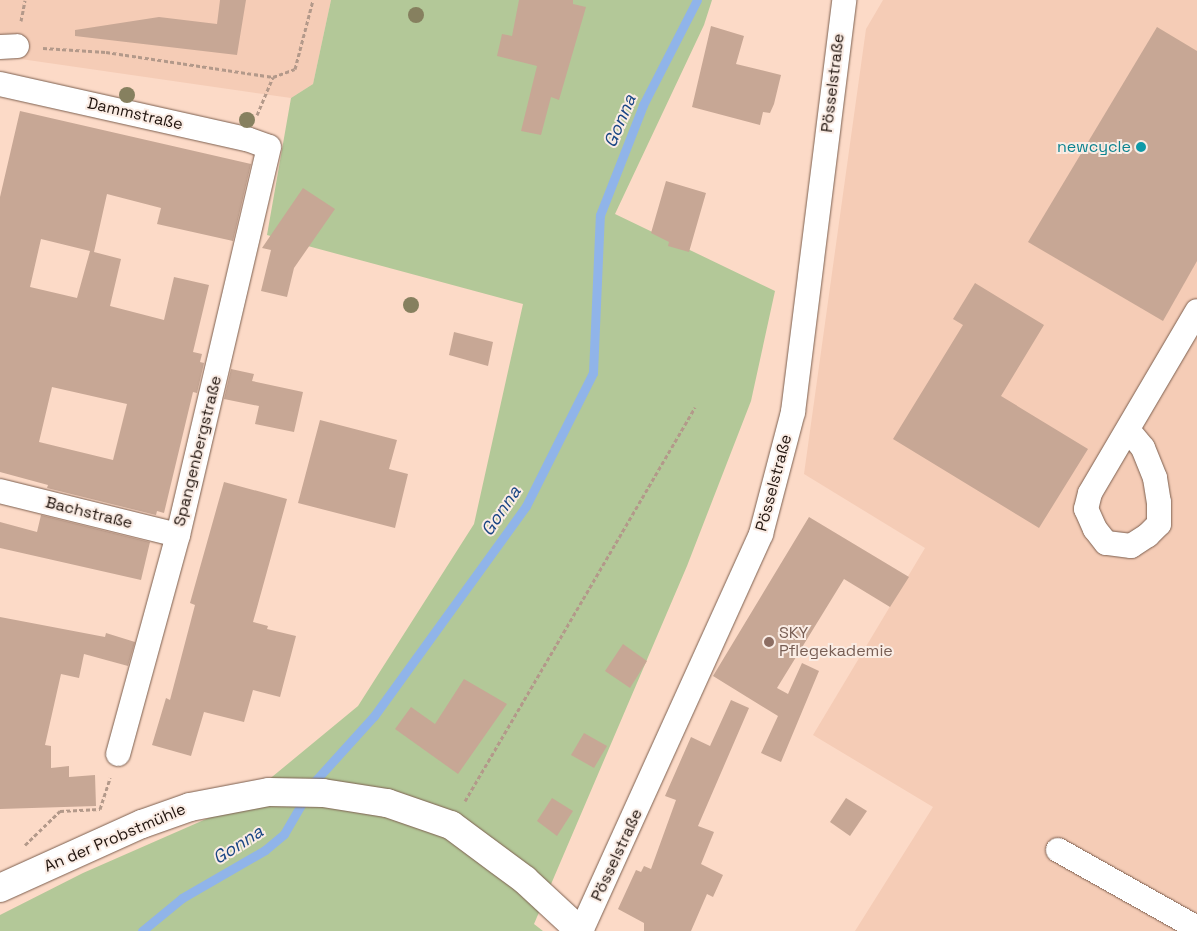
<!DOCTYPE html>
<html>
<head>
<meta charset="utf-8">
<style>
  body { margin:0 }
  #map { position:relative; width:1197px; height:931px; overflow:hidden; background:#fcdac7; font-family:"Space Grotesk",sans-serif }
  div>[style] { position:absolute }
  .built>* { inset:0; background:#f5ccb6 }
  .green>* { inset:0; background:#b3c898 }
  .stream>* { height:9px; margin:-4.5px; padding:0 4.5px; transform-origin:4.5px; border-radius:4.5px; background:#90b4e9 }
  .building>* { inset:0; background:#c7a795 }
  .path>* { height:3px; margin-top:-1.5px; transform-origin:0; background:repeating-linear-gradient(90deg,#b3998a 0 4px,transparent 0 6.5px) }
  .roads { filter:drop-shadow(0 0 1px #7c5f4f) drop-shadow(0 0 1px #7c5f4f) }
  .street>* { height:24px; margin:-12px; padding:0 12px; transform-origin:12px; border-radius:12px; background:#fff }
  .secondary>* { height:28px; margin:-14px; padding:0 14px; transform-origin:14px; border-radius:14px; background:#fff }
  .trees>* { width:16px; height:16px; margin:-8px; border-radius:50%; background:#86805f }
  .dots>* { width:14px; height:14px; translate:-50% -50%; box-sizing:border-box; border:2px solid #faece4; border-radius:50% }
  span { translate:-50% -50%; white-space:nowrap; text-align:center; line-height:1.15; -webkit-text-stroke:4px #faece4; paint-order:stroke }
  .street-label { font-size:16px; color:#20140e }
  .culture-label { font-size:16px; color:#0d838f }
  .right { translate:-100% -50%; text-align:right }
  .education-label { font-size:16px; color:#785e54 }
  .left { translate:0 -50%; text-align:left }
  .water-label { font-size:18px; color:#194584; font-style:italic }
</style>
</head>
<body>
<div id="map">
  <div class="built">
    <i style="clip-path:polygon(0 0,331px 0,313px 84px,291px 98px,0 56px)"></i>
    <i style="clip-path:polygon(883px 0,1197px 0,1197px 931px,855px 931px,933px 807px,813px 735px,925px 548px,804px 474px,866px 29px)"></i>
  </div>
  <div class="green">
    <i style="clip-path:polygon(331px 0,712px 0,704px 25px,615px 214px,775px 291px,751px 401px,687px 566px,534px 924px,543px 931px,0 931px,0 915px,83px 873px,238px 805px,358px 706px,474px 524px,523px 304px,267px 235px,291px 98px,313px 84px)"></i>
  </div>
  <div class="stream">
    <i style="left:142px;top:931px;width:52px;rotate:-39.5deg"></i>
    <i style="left:182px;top:898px;width:96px;rotate:-30deg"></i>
    <i style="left:265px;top:850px;width:25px;rotate:-40deg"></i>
    <i style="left:284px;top:834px;width:61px;rotate:-59.7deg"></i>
    <i style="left:315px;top:781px;width:88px;rotate:-47.8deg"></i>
    <i style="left:374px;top:716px;width:259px;rotate:-54.1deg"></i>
    <i style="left:526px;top:506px;width:149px;rotate:-63.3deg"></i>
    <i style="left:593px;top:373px;width:158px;rotate:-87.5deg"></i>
    <i style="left:600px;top:215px;width:118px;rotate:-68.6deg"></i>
    <i style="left:643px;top:105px;width:118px;rotate:-62.8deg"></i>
  </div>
  <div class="building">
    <i style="clip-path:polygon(220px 0,246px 0,237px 55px,75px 36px,75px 30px,159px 17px,217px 24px)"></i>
    <i style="clip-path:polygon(519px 0,573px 0,573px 4px,586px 7px,559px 100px,551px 97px,541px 135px,521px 131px,537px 66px,497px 56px,502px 34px,512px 36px)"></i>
    <i style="clip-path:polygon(711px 26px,744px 36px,736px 64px,781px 75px,774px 104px,770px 113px,763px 112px,760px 125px,692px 107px)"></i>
    <i style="clip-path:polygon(1157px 27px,1197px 51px,1197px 261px,1163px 321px,1028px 242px)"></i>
    <i style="clip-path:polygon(evenodd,20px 111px,251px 164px,233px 241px,157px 224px,161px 208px,107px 194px,94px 252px,121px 259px,110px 306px,164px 320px,174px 277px,209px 285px,193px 352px,202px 354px,200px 362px,204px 363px,197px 393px,193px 392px,164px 513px,157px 511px,156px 515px,47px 488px,48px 485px,0 472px,0 197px,20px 111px,41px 239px,90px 251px,77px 298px,30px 287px,41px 239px,20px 111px,52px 387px,127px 404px,113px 460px,39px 442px,52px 387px)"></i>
    <i style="clip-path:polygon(666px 181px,706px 193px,689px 252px,668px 246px,669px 242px,651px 233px)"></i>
    <i style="clip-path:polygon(303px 188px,335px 209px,294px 268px,287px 297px,261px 291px,271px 250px,262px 248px)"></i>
    <i style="clip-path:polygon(975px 283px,1044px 325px,1001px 396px,1088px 449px,1039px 528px,893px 439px,963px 325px,953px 319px)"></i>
    <i style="clip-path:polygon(454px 332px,493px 342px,488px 366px,449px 355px)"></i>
    <i style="clip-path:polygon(231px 369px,254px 374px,252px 381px,303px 392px,294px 432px,255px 424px,259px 406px,224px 399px)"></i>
    <i style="clip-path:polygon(320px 420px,397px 440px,389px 469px,408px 474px,395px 528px,298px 503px)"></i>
    <i style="clip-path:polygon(224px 482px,287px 499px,253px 622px,268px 626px,267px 629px,296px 636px,280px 697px,253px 690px,244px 722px,204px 712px,191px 756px,152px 745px,166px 698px,170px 700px,195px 605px,190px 603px)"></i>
    <i style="clip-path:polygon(41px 515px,150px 542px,141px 580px,0 548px,0 522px,37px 532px)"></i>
    <i style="clip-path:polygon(809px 517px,909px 577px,890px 607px,844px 579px,777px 688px,788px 694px,802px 663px,819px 671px,781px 762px,761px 753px,778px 716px,713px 676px)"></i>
    <i style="clip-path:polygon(0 617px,105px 637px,106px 633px,135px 642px,128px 666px,84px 654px,79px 678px,61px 674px,45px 745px,51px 746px,51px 768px,69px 766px,69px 777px,95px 775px,96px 806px,0 809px)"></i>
    <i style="clip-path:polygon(623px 644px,647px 661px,630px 688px,605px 671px)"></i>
    <i style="clip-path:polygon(464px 679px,507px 704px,458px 774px,395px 729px,411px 707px,435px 724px)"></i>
    <i style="clip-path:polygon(731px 700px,749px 708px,698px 826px,714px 832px,701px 864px,723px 875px,713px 897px,707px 894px,691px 931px,644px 931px,644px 923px,618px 909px,636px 870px,641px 872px,644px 866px,651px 869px,676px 800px,665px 796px,691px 737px,710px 746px)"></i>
    <i style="clip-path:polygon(584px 733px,607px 746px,594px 768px,571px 755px)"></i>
    <i style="clip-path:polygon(552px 798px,573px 811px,557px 836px,537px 821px)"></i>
    <i style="clip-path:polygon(846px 798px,867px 811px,850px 836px,830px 822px)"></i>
  </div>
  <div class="path">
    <i style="left:21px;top:21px;width:21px;rotate:-79deg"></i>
    <i style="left:43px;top:48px;width:63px;rotate:3.6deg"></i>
    <i style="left:106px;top:52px;width:169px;rotate:8.5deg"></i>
    <i style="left:273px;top:77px;width:23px;rotate:-20deg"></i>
    <i style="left:295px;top:69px;width:71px;rotate:-75.4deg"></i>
    <i style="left:257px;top:115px;width:41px;rotate:-67.2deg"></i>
    <i style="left:465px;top:801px;width:456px;rotate:-59.7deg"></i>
    <i style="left:25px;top:845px;width:49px;rotate:-44.2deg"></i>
    <i style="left:60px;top:811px;width:40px;rotate:-2.9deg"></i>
    <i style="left:100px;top:809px;width:33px;rotate:-72deg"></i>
  </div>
  <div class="roads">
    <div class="street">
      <i style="left:0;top:47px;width:17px;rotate:-3deg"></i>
      <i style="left:0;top:84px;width:253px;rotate:12.6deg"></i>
      <i style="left:247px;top:139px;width:23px;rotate:20deg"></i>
      <i style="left:269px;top:147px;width:399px;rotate:103.2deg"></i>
      <i style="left:178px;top:535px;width:227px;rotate:105.3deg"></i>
      <i style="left:1128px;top:430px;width:23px;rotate:50deg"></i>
      <i style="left:1143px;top:448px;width:32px;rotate:68deg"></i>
      <i style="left:1155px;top:478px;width:24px;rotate:81deg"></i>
      <i style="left:1159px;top:502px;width:22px;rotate:90deg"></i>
      <i style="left:1159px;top:524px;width:16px;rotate:135deg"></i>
      <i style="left:1148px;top:535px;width:20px;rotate:147deg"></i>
      <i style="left:1131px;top:546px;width:25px;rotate:-173deg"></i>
      <i style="left:1106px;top:543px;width:18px;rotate:-128deg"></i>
      <i style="left:1095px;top:529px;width:22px;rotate:-114deg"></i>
      <i style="left:1086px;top:509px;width:16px;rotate:-76deg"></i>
      <i style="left:1090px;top:493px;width:211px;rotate:-59.5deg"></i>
      <i style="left:0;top:491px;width:183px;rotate:13.9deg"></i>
      <i style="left:1058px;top:850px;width:159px;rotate:29.3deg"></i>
      <i style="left:581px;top:931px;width:436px;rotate:-65.6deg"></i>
      <i style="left:761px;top:534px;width:126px;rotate:-75.3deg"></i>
      <i style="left:793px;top:412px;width:415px;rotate:-82.9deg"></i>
    </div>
    <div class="secondary">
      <i style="left:0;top:888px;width:156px;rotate:-24.3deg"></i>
      <i style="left:142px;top:824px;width:51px;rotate:-19.5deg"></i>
      <i style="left:190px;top:807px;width:80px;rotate:-10.8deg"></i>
      <i style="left:269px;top:792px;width:54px;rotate:1.1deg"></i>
      <i style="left:323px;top:793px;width:65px;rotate:8.9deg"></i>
      <i style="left:387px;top:803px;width:68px;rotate:19deg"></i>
      <i style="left:451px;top:825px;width:92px;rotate:36.6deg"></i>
      <i style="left:525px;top:880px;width:75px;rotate:42.8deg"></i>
    </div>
  </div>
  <div class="trees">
    <i style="left:416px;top:15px"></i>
    <i style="left:127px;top:95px"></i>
    <i style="left:247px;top:120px"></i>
    <i style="left:411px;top:305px"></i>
  </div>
  <div class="dots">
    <i style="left:1141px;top:147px;background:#0f9aa8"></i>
    <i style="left:769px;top:642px;background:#8d6e63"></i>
  </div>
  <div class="street-label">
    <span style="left:833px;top:83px;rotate:-83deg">Pösselstraße</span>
    <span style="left:135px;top:114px;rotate:13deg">Dammstraße</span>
    <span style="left:198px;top:451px;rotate:-76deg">Spangenbergstraße</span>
    <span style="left:774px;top:483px;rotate:-75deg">Pösselstraße</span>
    <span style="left:89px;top:513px;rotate:14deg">Bachstraße</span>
    <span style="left:115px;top:838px;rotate:-23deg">An der Probstmühle</span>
    <span style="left:617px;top:855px;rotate:-65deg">Pösselstraße</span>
  </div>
  <div class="culture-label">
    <span class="right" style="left:1131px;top:147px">newcycle</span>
  </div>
  <div class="education-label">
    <span class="left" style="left:779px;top:642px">SKY<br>Pflegekademie</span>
  </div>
  <div class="water-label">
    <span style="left:620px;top:121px;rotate:-67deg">Gonna</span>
    <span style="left:501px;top:511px;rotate:-56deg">Gonna</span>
    <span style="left:238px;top:845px;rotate:-33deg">Gonna</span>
  </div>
</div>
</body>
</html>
